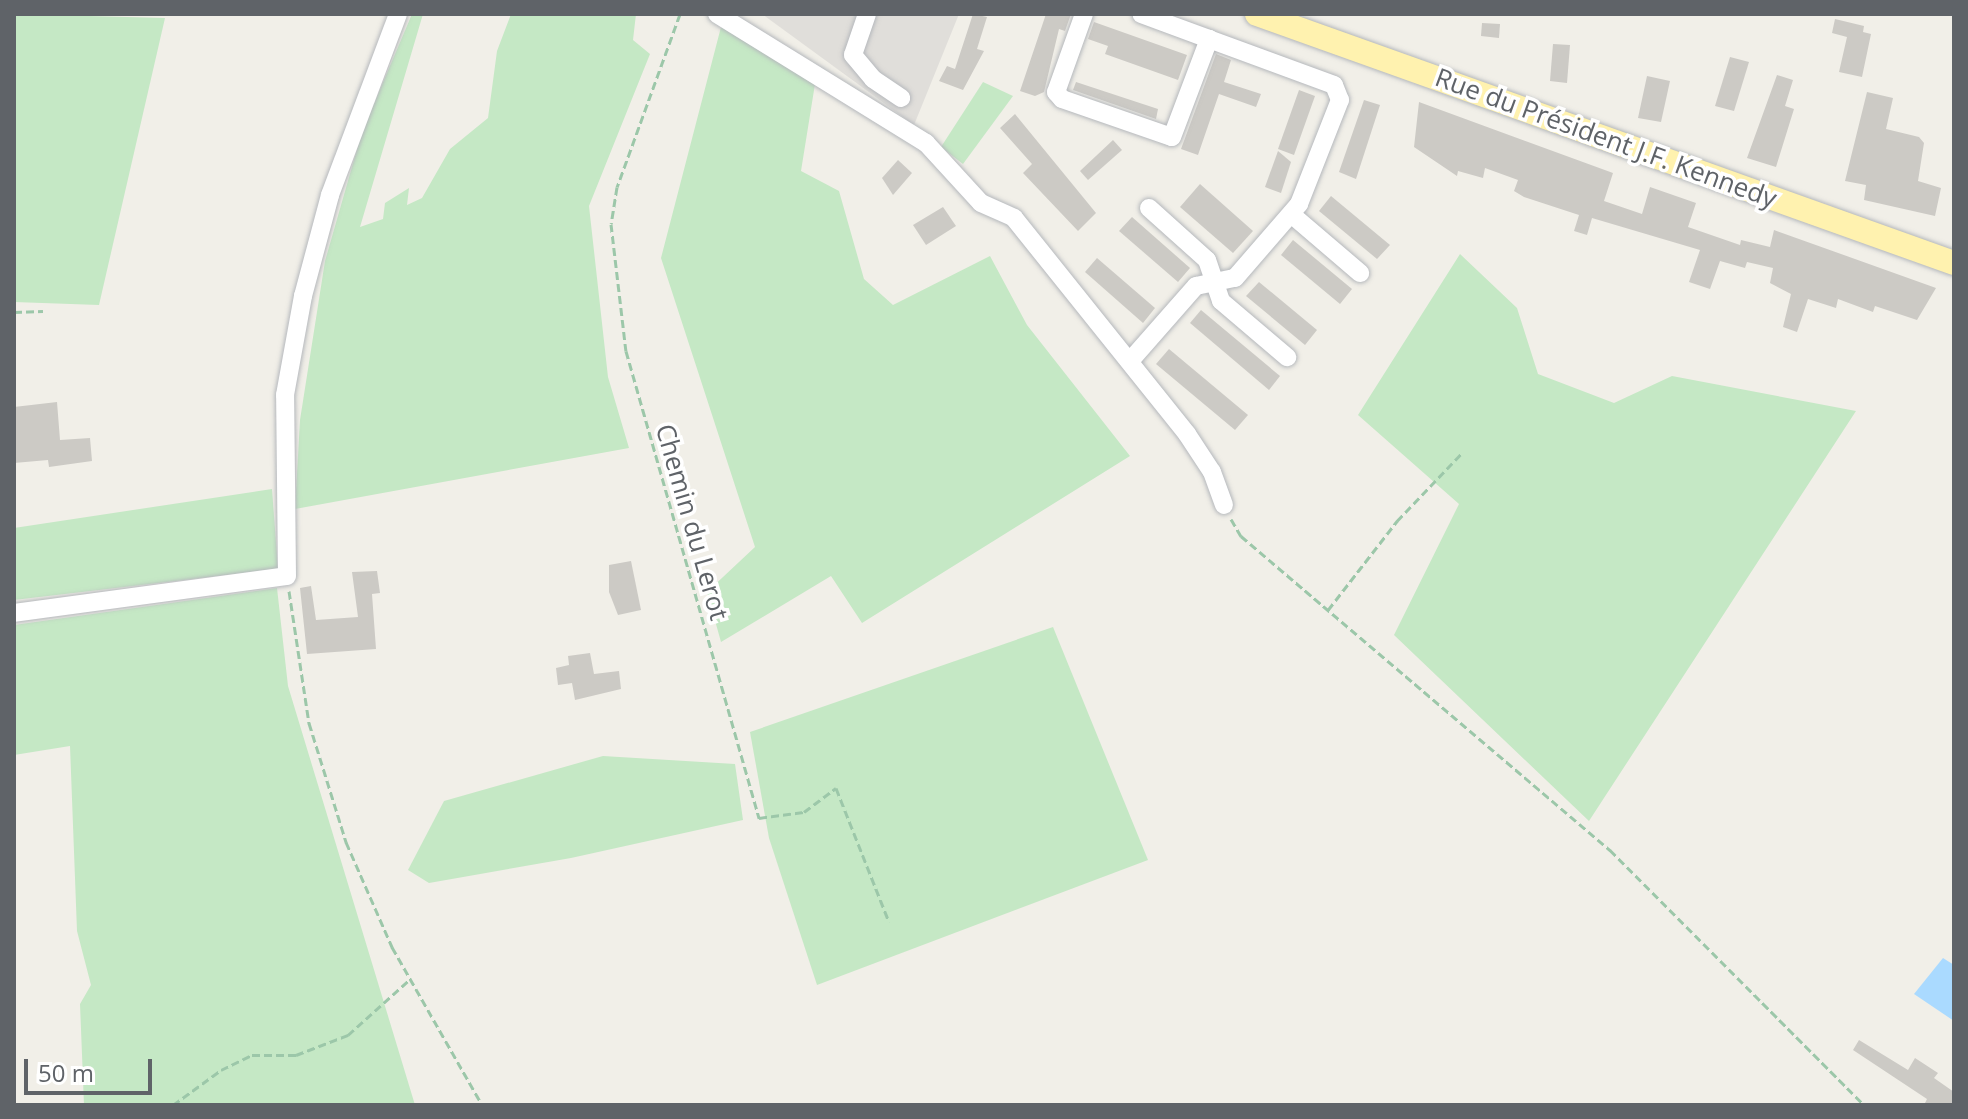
<!DOCTYPE html>
<html>
<head>
<meta charset="utf-8">
<style>
  body { margin:0 }
  #map { position:relative; width:1968px; height:1119px; overflow:hidden; background:#f1efe8; font-family:"Open Sans",sans-serif }
  div>[style] { position:absolute }
  .industrial>* { inset:0; background:#e0deda }
  .green>* { inset:0; background:#c5e8c5 }
  .water>* { inset:0; background:#aadaff }
  .building>* { inset:0; background:#cccac5 }
  .path>* { height:3px; margin-top:-1.5px; transform-origin:0; background:repeating-linear-gradient(90deg,#9cc7a9 0 8px,transparent 0 12px) }
  .roads { filter:drop-shadow(0 0 2px #b5b8bc) drop-shadow(0 0 2px #b5b8bc) }
  .minor>* { height:18px; margin:-9px; padding:0 9px; transform-origin:9px; border-radius:9px; background:#fff }
  .major>* { height:24px; margin:-12px; padding:0 12px; transform-origin:12px; border-radius:12px; background:#fff2af }
  span { translate:-50% -50%; white-space:nowrap; text-align:center; line-height:1.15; -webkit-text-stroke:7px #fff; paint-order:stroke }
  .street-label { font-size:26px; color:#5f6368 }
  .frame { position:absolute; inset:0; border:16px solid #5f6368; pointer-events:none }
  .scale { position:absolute; left:24px; top:1059px; width:128px; height:36px; box-sizing:border-box; border:4px solid #5f6368; border-top:0; padding-left:10px; font-size:24px; line-height:28px; white-space:nowrap; color:#5f6368; -webkit-text-stroke:6px #fff; paint-order:stroke }
</style>
</head>
<body>
<div id="map">
  <div class="industrial">
    <i style="clip-path:polygon(762px 14px,959px 14px,914px 125px)"></i>
  </div>
  <div class="green">
    <i style="clip-path:polygon(14px 14px,165px 18px,99px 305px,14px 302px)"></i>
    <i style="clip-path:polygon(412px 14px,423px 14px,360px 227px,383px 219px,385px 203px,409px 188px,407px 205px,422px 198px,450px 149px,488px 118px,497px 51px,511px 14px,636px 14px,633px 40px,650px 54px,589px 206px,608px 377px,629px 448px,295px 509px,300px 420px,325px 261px,362px 132px)"></i>
    <i style="clip-path:polygon(721px 27px,815px 84px,801px 171px,839px 191px,864px 279px,893px 305px,990px 256px,1027px 325px,1130px 456px,862px 623px,831px 576px,721px 642px,707px 592px,755px 547px,661px 258px)"></i>
    <i style="clip-path:polygon(983px 82px,1013px 96px,963px 164px,941px 147px)"></i>
    <i style="clip-path:polygon(1460px 254px,1517px 308px,1538px 374px,1614px 403px,1672px 376px,1856px 411px,1589px 821px,1394px 635px,1459px 504px,1358px 415px)"></i>
    <i style="clip-path:polygon(272px 489px,278px 569px,14px 600px,14px 528px)"></i>
    <i style="clip-path:polygon(277px 588px,288px 686px,415px 1105px,84px 1105px,80px 1004px,91px 985px,77px 931px,70px 746px,14px 755px,14px 625px)"></i>
    <i style="clip-path:polygon(1053px 627px,1148px 860px,817px 985px,769px 838px,750px 732px)"></i>
    <i style="clip-path:polygon(603px 756px,735px 764px,743px 820px,571px 858px,429px 883px,408px 870px,444px 801px)"></i>
  </div>
  <div class="water">
    <i style="clip-path:polygon(1943px 958px,1954px 965px,1954px 1021px,1914px 994px)"></i>
  </div>
  <div class="building">
    <i style="clip-path:polygon(973px 14px,987px 17px,977px 49px,984px 51px,963px 90px,939px 81px,947px 66px,955px 69px)"></i>
    <i style="clip-path:polygon(1046px 14px,1071px 14px,1065px 31px,1059px 29px,1044px 92px,1035px 96px,1020px 91px)"></i>
    <i style="clip-path:polygon(1835px 19px,1864px 26px,1863px 32px,1871px 34px,1862px 77px,1839px 72px,1847px 37px,1832px 33px)"></i>
    <i style="clip-path:polygon(1094px 22px,1187px 55px,1178px 80px,1105px 54px,1108px 46px,1088px 39px)"></i>
    <i style="clip-path:polygon(1482px 23px,1500px 24px,1499px 38px,1481px 36px)"></i>
    <i style="clip-path:polygon(1553px 44px,1570px 45px,1567px 83px,1550px 81px)"></i>
    <i style="clip-path:polygon(1216px 54px,1231px 60px,1224px 82px,1261px 94px,1256px 107px,1219px 94px,1198px 155px,1181px 149px)"></i>
    <i style="clip-path:polygon(1730px 57px,1749px 62px,1734px 111px,1715px 106px)"></i>
    <i style="clip-path:polygon(1777px 75px,1793px 80px,1785px 106px,1794px 109px,1776px 167px,1747px 158px)"></i>
    <i style="clip-path:polygon(1647px 76px,1670px 81px,1661px 122px,1638px 118px)"></i>
    <i style="clip-path:polygon(1076px 82px,1158px 109px,1156px 119px,1073px 90px)"></i>
    <i style="clip-path:polygon(1299px 90px,1315px 96px,1294px 155px,1278px 149px)"></i>
    <i style="clip-path:polygon(1867px 92px,1893px 98px,1886px 129px,1919px 137px,1924px 143px,1918px 181px,1941px 188px,1935px 216px,1864px 200px,1866px 185px,1845px 181px)"></i>
    <i style="clip-path:polygon(1364px 100px,1380px 105px,1356px 179px,1339px 172px)"></i>
    <i style="clip-path:polygon(1419px 102px,1613px 173px,1604px 201px,1642px 214px,1650px 187px,1696px 203px,1688px 227px,1740px 245px,1741px 240px,1770px 247px,1774px 230px,1936px 288px,1917px 320px,1875px 306px,1873px 312px,1838px 299px,1836px 308px,1808px 299px,1797px 332px,1783px 327px,1791px 294px,1770px 283px,1773px 268px,1747px 262px,1745px 268px,1720px 261px,1710px 289px,1689px 282px,1700px 250px,1592px 218px,1587px 235px,1574px 231px,1579px 215px,1524px 197px,1514px 191px,1518px 180px,1485px 168px,1483px 178px,1458px 171px,1457px 176px,1414px 147px)"></i>
    <i style="clip-path:polygon(1015px 114px,1096px 213px,1078px 231px,1023px 173px,1032px 164px,1000px 128px)"></i>
    <i style="clip-path:polygon(1113px 140px,1122px 150px,1088px 180px,1080px 171px)"></i>
    <i style="clip-path:polygon(1278px 151px,1291px 162px,1281px 193px,1265px 187px)"></i>
    <i style="clip-path:polygon(898px 160px,912px 173px,893px 195px,882px 178px)"></i>
    <i style="clip-path:polygon(1200px 184px,1253px 231px,1233px 253px,1180px 207px)"></i>
    <i style="clip-path:polygon(1331px 196px,1390px 245px,1377px 259px,1319px 211px)"></i>
    <i style="clip-path:polygon(943px 207px,956px 226px,926px 245px,913px 225px)"></i>
    <i style="clip-path:polygon(1132px 217px,1190px 268px,1178px 282px,1119px 231px)"></i>
    <i style="clip-path:polygon(1293px 240px,1352px 289px,1340px 304px,1281px 255px)"></i>
    <i style="clip-path:polygon(1097px 258px,1155px 308px,1143px 323px,1085px 272px)"></i>
    <i style="clip-path:polygon(1259px 282px,1317px 330px,1305px 345px,1246px 296px)"></i>
    <i style="clip-path:polygon(1201px 310px,1280px 376px,1269px 390px,1190px 323px)"></i>
    <i style="clip-path:polygon(1169px 349px,1248px 415px,1235px 430px,1156px 364px)"></i>
    <i style="clip-path:polygon(57px 402px,60px 440px,90px 438px,92px 461px,49px 467px,48px 460px,14px 463px,14px 407px)"></i>
    <i style="clip-path:polygon(631px 561px,641px 610px,618px 615px,609px 592px,609px 565px)"></i>
    <i style="clip-path:polygon(377px 571px,380px 593px,372px 594px,376px 649px,307px 654px,300px 588px,311px 586px,316px 620px,358px 617px,352px 572px)"></i>
    <i style="clip-path:polygon(590px 653px,594px 674px,619px 671px,621px 689px,575px 700px,572px 683px,558px 685px,556px 668px,569px 665px,568px 656px)"></i>
    <i style="clip-path:polygon(1859px 1040px,1908px 1070px,1915px 1058px,1938px 1073px,1934px 1078px,1954px 1092px,1954px 1105px,1924px 1105px,1927px 1099px,1853px 1050px)"></i>
  </div>
  <div class="path">
    <i style="left:680px;top:14px;width:184px;rotate:110deg"></i>
    <i style="left:617px;top:187px;width:37px;rotate:99deg"></i>
    <i style="left:611px;top:224px;width:128px;rotate:83.3deg"></i>
    <i style="left:626px;top:351px;width:486px;rotate:74.1deg"></i>
    <i style="left:759px;top:818px;width:45px;rotate:-7.6deg"></i>
    <i style="left:804px;top:812px;width:40px;rotate:-37deg"></i>
    <i style="left:836px;top:788px;width:144px;rotate:68.4deg"></i>
    <i style="left:14px;top:312px;width:29px;rotate:-2deg"></i>
    <i style="left:1231px;top:519px;width:20px;rotate:60deg"></i>
    <i style="left:1241px;top:536px;width:485px;rotate:40.4deg"></i>
    <i style="left:1610px;top:850px;width:360px;rotate:45.1deg"></i>
    <i style="left:289px;top:591px;width:134px;rotate:81.4deg"></i>
    <i style="left:309px;top:723px;width:125px;rotate:72.7deg"></i>
    <i style="left:346px;top:842px;width:115px;rotate:66.3deg"></i>
    <i style="left:392px;top:947px;width:182px;rotate:60.3deg"></i>
    <i style="left:1328px;top:610px;width:113px;rotate:-52.2deg"></i>
    <i style="left:1397px;top:521px;width:95px;rotate:-46.3deg"></i>
    <i style="left:173px;top:1105px;width:59px;rotate:-36.1deg"></i>
    <i style="left:221px;top:1070px;width:34px;rotate:-26deg"></i>
    <i style="left:252px;top:1055px;width:44px"></i>
    <i style="left:296px;top:1055px;width:56px;rotate:-21deg"></i>
    <i style="left:348px;top:1035px;width:82px;rotate:-42deg"></i>
  </div>
  <div class="roads">
    <div class="minor">
      <i style="left:717px;top:14px;width:246px;rotate:31.7deg"></i>
      <i style="left:926px;top:143px;width:81px;rotate:47.5deg"></i>
      <i style="left:981px;top:203px;width:36px;rotate:24deg"></i>
      <i style="left:1014px;top:218px;width:277px;rotate:51.3deg"></i>
      <i style="left:1187px;top:434px;width:45px;rotate:56.7deg"></i>
      <i style="left:1212px;top:472px;width:35px;rotate:70deg"></i>
      <i style="left:867px;top:14px;width:43px;rotate:108.9deg"></i>
      <i style="left:853px;top:55px;width:31px;rotate:50deg"></i>
      <i style="left:873px;top:79px;width:34px;rotate:34deg"></i>
      <i style="left:1084px;top:14px;width:83px;rotate:109.7deg"></i>
      <i style="left:1056px;top:92px;width:9px;rotate:49deg"></i>
      <i style="left:1062px;top:99px;width:116px;rotate:19.1deg"></i>
      <i style="left:1172px;top:137px;width:105px;rotate:-69.3deg"></i>
      <i style="left:1209px;top:39px;width:72px;rotate:-159.8deg"></i>
      <i style="left:1149px;top:208px;width:78px;rotate:41.9deg"></i>
      <i style="left:1207px;top:260px;width:43px;rotate:71.1deg"></i>
      <i style="left:1221px;top:301px;width:87px;rotate:40.3deg"></i>
      <i style="left:1291px;top:214px;width:91px;rotate:40.5deg"></i>
      <i style="left:1130px;top:361px;width:100px;rotate:-48.7deg"></i>
      <i style="left:1196px;top:286px;width:40px;rotate:-12deg"></i>
      <i style="left:1235px;top:278px;width:98px;rotate:-49.1deg"></i>
      <i style="left:1299px;top:204px;width:112px;rotate:-68.5deg"></i>
      <i style="left:1340px;top:100px;width:16px;rotate:-112deg"></i>
      <i style="left:1334px;top:85px;width:133px;rotate:-159.8deg"></i>
      <i style="left:14px;top:613px;width:275px;rotate:-7.7deg"></i>
      <i style="left:287px;top:576px;width:181px;rotate:-90.6deg"></i>
      <i style="left:285px;top:395px;width:101px;rotate:-79.7deg"></i>
      <i style="left:303px;top:296px;width:105px;rotate:-75deg"></i>
      <i style="left:330px;top:195px;width:193px;rotate:-69.4deg"></i>
    </div>
    <div class="major">
      <i style="left:1257px;top:14px;width:740px;rotate:19.66deg"></i>
    </div>
  </div>
  <div class="street-label">
    <span style="left:1606px;top:138px;rotate:20deg">Rue du Président J.F. Kennedy</span>
    <span style="left:692px;top:522px;rotate:74deg">Chemin du Lerot</span>
  </div>
  <div class="frame"></div>
  <div class="scale">50 m</div>
</div>
</body>
</html>
